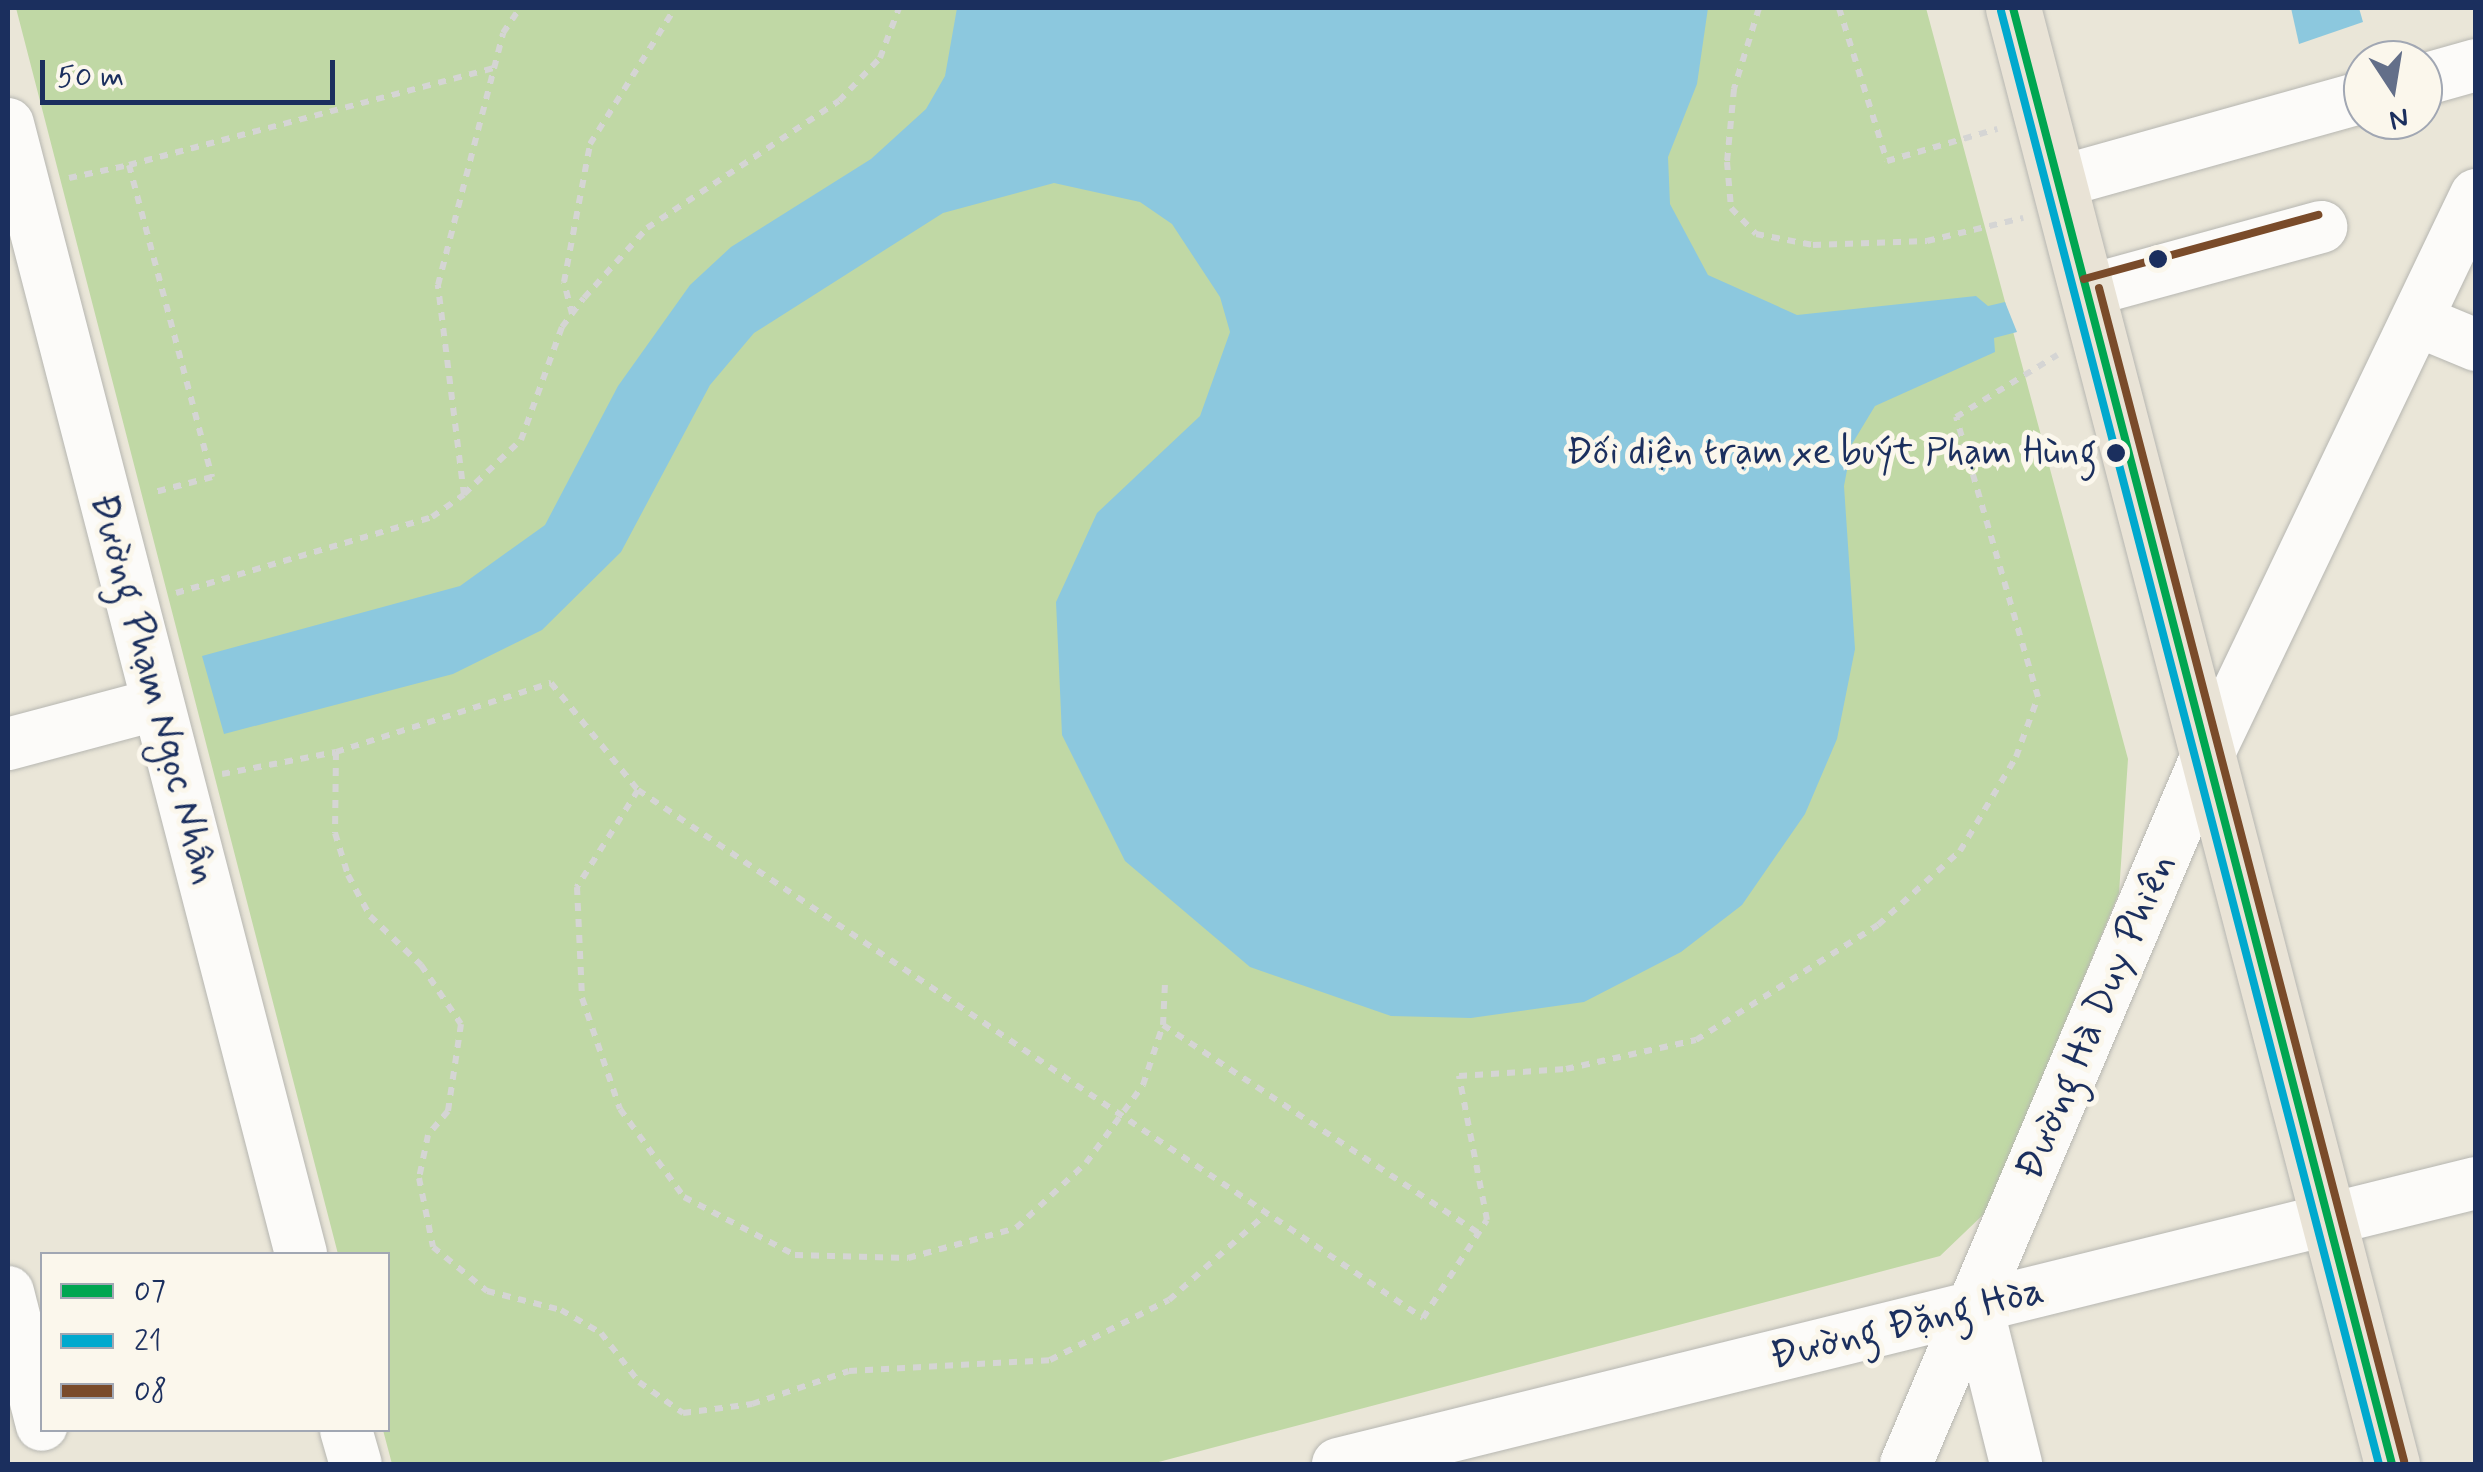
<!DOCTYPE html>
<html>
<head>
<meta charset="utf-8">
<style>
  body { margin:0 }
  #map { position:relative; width:2483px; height:1472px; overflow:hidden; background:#eae6d8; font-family:Mynerve,sans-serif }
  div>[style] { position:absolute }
  .green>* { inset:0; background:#c0d8a5 }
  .water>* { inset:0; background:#8cc8de }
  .path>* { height:6px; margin-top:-3px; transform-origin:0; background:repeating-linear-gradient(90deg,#d5d5d4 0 8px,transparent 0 16px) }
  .roads { filter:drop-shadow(0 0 2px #b6b6b1) drop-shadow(0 0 2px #b6b6b1) }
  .minor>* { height:52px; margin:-26px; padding:0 26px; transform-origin:26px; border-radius:26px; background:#fcfbf9 }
  .major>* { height:55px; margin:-27.5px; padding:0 27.5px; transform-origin:27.5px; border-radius:27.5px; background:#e9e3d6 }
  .bus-1>* { height:8px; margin:-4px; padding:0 4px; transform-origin:4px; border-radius:4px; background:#00a651 }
  .bus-2>* { height:8px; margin:-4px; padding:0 4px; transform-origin:4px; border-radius:4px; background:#00a9ce }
  .bus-3>* { height:8px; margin:-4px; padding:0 4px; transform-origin:4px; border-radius:4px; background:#7a4b2a }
  .dots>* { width:28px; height:28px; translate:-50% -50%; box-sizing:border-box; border:5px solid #fbf7ec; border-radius:50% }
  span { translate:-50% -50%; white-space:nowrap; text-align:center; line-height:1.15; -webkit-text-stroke:10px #fbf7ec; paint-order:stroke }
  .bus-label { font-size:38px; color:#1b2f5e }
  .right { translate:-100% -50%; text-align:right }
  .street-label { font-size:40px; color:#1b2f5e }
  .frame { position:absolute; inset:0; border:10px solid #1b2f5e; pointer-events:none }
  .legend { position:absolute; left:40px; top:1252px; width:350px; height:180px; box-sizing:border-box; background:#fbf7ec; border:2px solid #a1a7b3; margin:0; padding:12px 18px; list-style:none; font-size:30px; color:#1b2f5e }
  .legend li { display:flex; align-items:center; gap:20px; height:50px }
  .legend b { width:50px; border:2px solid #a1a7b3 }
  .north { position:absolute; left:2343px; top:40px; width:100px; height:100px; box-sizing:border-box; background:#fbf7ec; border:2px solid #a1a7b3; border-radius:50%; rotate:168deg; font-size:28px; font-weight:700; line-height:40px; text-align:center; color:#1b2f5e }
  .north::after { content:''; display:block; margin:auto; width:35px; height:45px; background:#636f89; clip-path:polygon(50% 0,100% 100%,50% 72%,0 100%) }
  .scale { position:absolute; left:40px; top:60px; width:295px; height:45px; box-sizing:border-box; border:5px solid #1b2f5e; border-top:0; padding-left:12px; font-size:30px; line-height:35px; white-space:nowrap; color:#1b2f5e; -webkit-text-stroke:8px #fbf7ec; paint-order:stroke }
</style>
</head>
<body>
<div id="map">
  <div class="green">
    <i style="clip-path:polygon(16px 8px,1926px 8px,2128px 759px,2119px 893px,1987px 1211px,1940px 1256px,1151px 1464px,392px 1464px,383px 1430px,388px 1254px,338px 1254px)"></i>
  </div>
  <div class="water">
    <i style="clip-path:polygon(957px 8px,1708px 8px,1697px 84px,1668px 157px,1670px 204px,1708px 275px,1797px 315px,1976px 296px,1988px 306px,2005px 302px,2017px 332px,1994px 338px,1995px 352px,1875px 406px,1852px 444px,1844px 486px,1855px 649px,1837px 739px,1805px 814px,1742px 905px,1681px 952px,1584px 1002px,1471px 1018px,1391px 1016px,1250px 967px,1125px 861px,1062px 735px,1056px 602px,1097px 513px,1200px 416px,1230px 332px,1220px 297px,1172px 224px,1140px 202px,1054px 183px,943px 213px,754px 333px,710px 385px,621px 552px,542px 630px,453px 674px,224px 734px,202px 656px,460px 586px,545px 525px,618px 386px,690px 285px,731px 247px,871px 159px,926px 109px,945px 76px)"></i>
    <i style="clip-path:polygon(2291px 8px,2359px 8px,2363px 22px,2299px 44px)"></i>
  </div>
  <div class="path">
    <i style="left:1759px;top:8px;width:85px;rotate:107.2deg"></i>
    <i style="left:1734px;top:89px;width:73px;rotate:95.5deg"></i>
    <i style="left:1727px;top:162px;width:46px;rotate:85deg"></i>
    <i style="left:1731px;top:208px;width:36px;rotate:46deg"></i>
    <i style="left:1756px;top:234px;width:58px;rotate:10.9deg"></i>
    <i style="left:1813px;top:245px;width:114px;rotate:-2deg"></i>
    <i style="left:1927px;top:241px;width:99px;rotate:-13.5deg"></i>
    <i style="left:1839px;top:8px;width:160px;rotate:72.6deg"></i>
    <i style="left:1887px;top:161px;width:115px;rotate:-16.2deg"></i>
    <i style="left:129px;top:165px;width:377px;rotate:-14.9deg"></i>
    <i style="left:69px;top:178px;width:61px;rotate:-12.2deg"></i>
    <i style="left:129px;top:165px;width:323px;rotate:75.1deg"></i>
    <i style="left:212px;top:477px;width:63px;rotate:165.3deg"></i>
    <i style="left:572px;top:314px;width:33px;rotate:-104deg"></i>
    <i style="left:564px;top:282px;width:140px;rotate:-79.3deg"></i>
    <i style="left:590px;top:144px;width:160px;rotate:-58deg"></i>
    <i style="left:464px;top:494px;width:79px;rotate:-43.5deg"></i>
    <i style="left:521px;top:440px;width:120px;rotate:-70.1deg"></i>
    <i style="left:562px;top:327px;width:36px;rotate:-53deg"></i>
    <i style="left:584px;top:298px;width:94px;rotate:-48deg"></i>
    <i style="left:647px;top:228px;width:230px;rotate:-33.5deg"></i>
    <i style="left:839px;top:101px;width:59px;rotate:-46.4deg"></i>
    <i style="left:880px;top:58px;width:53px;rotate:-69.2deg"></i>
    <i style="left:176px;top:593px;width:267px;rotate:-16.5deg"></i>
    <i style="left:432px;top:517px;width:39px;rotate:-35deg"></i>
    <i style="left:464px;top:495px;width:212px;rotate:-97.1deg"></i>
    <i style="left:438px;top:285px;width:260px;rotate:-75.5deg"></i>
    <i style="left:503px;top:33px;width:30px;rotate:-56deg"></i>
    <i style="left:336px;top:752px;width:226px;rotate:-17.8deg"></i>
    <i style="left:551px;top:683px;width:138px;rotate:50.9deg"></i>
    <i style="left:638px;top:790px;width:946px;rotate:33.93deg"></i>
    <i style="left:1423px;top:1318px;width:117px;rotate:-56.9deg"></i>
    <i style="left:1487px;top:1220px;width:147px;rotate:-101deg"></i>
    <i style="left:1459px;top:1076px;width:107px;rotate:-3.7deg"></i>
    <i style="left:1566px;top:1069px;width:133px;rotate:-12.6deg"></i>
    <i style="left:1696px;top:1040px;width:215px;rotate:-32.3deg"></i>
    <i style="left:1878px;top:925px;width:110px;rotate:-42.1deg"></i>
    <i style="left:1960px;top:851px;width:109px;rotate:-59.2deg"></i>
    <i style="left:2016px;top:757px;width:64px;rotate:-69.9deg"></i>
    <i style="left:2038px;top:697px;width:292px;rotate:-106.3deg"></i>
    <i style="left:1956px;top:417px;width:119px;rotate:-31.5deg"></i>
    <i style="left:222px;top:774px;width:116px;rotate:-10.9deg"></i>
    <i style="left:336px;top:752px;width:81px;rotate:90.7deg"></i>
    <i style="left:335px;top:833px;width:44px;rotate:72.8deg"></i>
    <i style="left:348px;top:875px;width:47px;rotate:61.8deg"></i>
    <i style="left:370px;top:916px;width:71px;rotate:43.9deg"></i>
    <i style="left:421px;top:965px;width:71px;rotate:55.9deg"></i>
    <i style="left:461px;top:1024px;width:88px;rotate:98.5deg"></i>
    <i style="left:448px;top:1111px;width:31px;rotate:130deg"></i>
    <i style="left:428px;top:1135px;width:44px;rotate:101.8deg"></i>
    <i style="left:419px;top:1178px;width:70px;rotate:78.5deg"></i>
    <i style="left:433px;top:1247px;width:70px;rotate:39.2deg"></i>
    <i style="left:487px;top:1291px;width:76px;rotate:14.4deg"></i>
    <i style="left:561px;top:1310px;width:46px;rotate:29.9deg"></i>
    <i style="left:601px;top:1333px;width:62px;rotate:52.2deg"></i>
    <i style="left:639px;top:1382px;width:54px;rotate:35.2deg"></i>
    <i style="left:683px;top:1413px;width:70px;rotate:-7.4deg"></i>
    <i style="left:752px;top:1404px;width:102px;rotate:-18.8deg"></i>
    <i style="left:849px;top:1371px;width:201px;rotate:-3.1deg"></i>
    <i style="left:1050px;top:1360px;width:133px;rotate:-26.8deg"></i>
    <i style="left:1169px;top:1300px;width:131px;rotate:-41.6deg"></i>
    <i style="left:638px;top:790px;width:115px;rotate:122.2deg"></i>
    <i style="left:577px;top:887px;width:111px;rotate:87.4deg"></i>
    <i style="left:582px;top:998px;width:117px;rotate:71.1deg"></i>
    <i style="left:620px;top:1109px;width:109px;rotate:54deg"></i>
    <i style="left:684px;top:1197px;width:125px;rotate:27.6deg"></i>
    <i style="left:795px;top:1255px;width:113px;rotate:1.5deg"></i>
    <i style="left:908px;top:1258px;width:112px;rotate:-15.5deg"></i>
    <i style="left:1016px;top:1228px;width:96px;rotate:-42.9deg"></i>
    <i style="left:1086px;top:1163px;width:97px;rotate:-53.8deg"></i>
    <i style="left:1143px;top:1085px;width:63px;rotate:-71.6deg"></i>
    <i style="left:1163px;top:1025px;width:42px;rotate:-87.3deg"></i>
    <i style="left:1163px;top:1025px;width:377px;rotate:33.4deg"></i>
  </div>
  <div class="roads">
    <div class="minor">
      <i style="left:2423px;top:80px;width:55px;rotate:-15.8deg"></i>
      <i style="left:8px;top:124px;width:1167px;rotate:75.46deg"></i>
      <i style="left:2059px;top:182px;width:316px;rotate:-15.6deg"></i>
      <i style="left:2087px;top:291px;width:243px;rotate:-15.3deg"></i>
      <i style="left:2418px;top:321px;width:63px;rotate:22.5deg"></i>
      <i style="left:8px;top:744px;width:155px;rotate:-14.9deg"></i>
      <i style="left:8px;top:1292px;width:137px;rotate:75.7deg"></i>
      <i style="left:1977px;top:1307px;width:162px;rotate:76deg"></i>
      <i style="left:346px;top:1430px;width:35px;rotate:74deg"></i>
      <i style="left:1338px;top:1464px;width:1172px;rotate:-13.87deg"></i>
      <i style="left:1906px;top:1464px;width:759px;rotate:-66.98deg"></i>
      <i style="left:2203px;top:765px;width:632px;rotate:-64.41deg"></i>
    </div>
    <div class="major">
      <i style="left:2013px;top:8px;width:1505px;rotate:75.41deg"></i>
    </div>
  </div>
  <div class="bus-1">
    <i style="left:2013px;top:8px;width:1505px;rotate:75.41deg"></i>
  </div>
  <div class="bus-2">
    <i style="left:2001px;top:11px;width:1501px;rotate:75.42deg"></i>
  </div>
  <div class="bus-3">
    <i style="left:2084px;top:279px;width:243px;rotate:-15.3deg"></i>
    <i style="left:2099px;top:288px;width:1212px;rotate:75.42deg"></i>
  </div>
  <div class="dots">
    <i style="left:2158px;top:259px;background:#1b2f5e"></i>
    <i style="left:2116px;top:453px;background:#1b2f5e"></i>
  </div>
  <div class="bus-label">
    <span class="right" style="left:2097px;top:453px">Đối diện trạm xe buýt Phạm Hùng</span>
  </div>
  <div class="street-label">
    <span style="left:154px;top:689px;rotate:75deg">Đường Phạm Ngọc Nhân</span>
    <span style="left:2096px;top:1017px;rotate:-67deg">Đường Hà Duy Phiên</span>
    <span style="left:1907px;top:1324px;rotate:-14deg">Đường Đặng Hòa</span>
  </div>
  <div class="frame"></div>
  <ul class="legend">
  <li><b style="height:12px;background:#00a651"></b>07</li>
  <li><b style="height:12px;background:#00a9ce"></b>21</li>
  <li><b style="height:12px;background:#7a4b2a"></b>08</li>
  </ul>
  <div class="north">N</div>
  <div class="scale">50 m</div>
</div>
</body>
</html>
